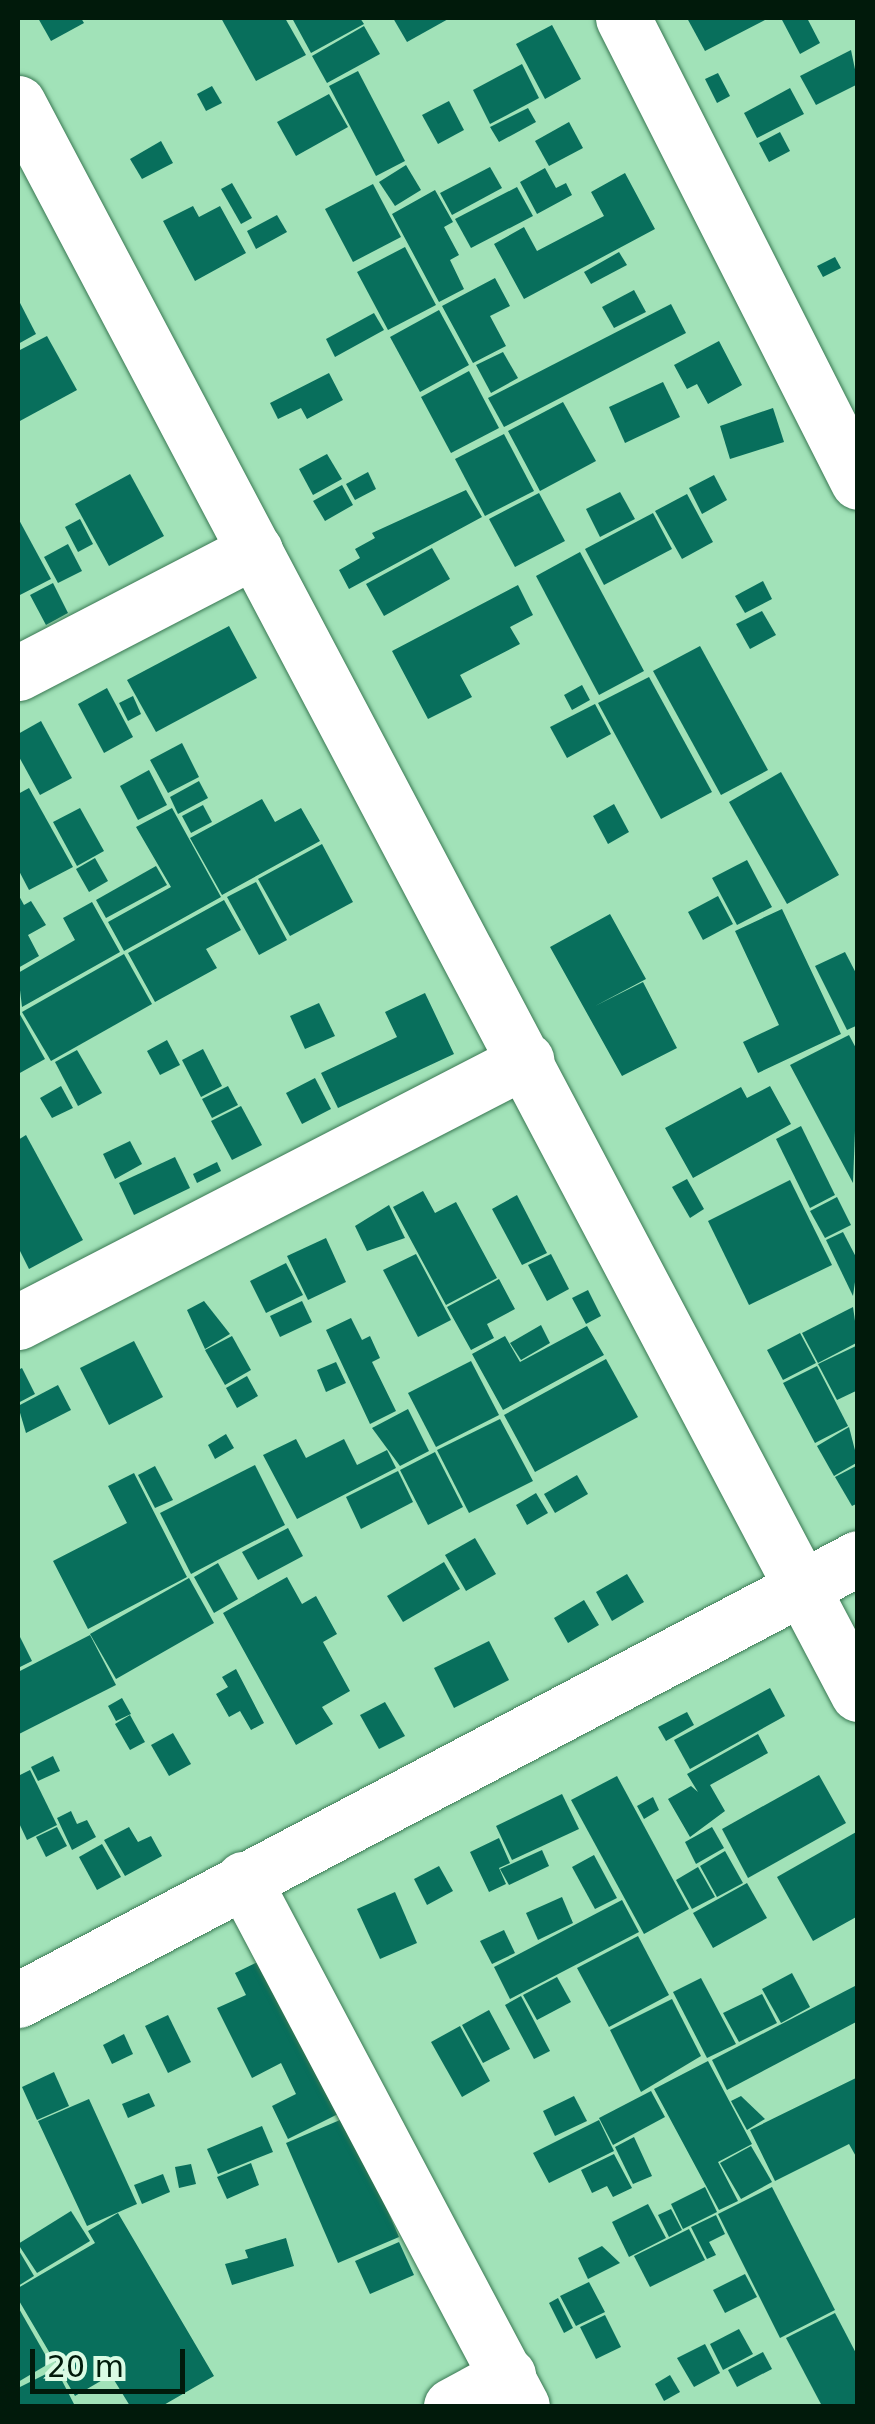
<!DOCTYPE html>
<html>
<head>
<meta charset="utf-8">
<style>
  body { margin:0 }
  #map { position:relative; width:875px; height:2424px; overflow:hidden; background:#a1e2b8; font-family:"DejaVu Sans",sans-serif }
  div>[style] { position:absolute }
  .building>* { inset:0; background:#086f5c }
  .roads { filter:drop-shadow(0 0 2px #397853) drop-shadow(0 0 2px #397853) }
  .minor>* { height:55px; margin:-27.5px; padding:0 27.5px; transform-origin:27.5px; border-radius:27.5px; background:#fff }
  span { translate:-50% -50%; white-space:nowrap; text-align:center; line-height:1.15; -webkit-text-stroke:10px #dafbe4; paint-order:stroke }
  .frame { position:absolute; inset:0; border:20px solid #011a0b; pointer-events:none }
  .scale { position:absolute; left:30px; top:2349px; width:155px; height:45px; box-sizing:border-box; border:5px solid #011a0b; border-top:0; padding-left:12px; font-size:30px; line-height:35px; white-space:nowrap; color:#011a0b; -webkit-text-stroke:8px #dafbe4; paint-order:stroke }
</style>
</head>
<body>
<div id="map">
  <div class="building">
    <i style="clip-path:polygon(38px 18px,81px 18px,84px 23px,51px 41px)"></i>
    <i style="clip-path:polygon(221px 18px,285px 18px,306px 55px,256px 81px)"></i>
    <i style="clip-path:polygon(292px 18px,360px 18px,364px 24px,311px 53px)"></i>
    <i style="clip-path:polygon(393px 18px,450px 18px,407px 42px)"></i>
    <i style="clip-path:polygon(687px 18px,769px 18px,705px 51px)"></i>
    <i style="clip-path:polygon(781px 18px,807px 18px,820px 43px,800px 54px)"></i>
    <i style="clip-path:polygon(552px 25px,581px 79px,545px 99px,516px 44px)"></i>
    <i style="clip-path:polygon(364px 26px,380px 54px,327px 83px,312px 56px)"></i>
    <i style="clip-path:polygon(851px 50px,858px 84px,816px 105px,800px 76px)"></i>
    <i style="clip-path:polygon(522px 64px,539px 98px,490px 124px,473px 90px)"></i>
    <i style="clip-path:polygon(358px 71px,405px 161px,376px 176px,329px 86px)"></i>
    <i style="clip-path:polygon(718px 73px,730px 96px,717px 103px,705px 79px)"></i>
    <i style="clip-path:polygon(212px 86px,222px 103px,206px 111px,197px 94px)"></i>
    <i style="clip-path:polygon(790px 88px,804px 114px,757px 138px,744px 113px)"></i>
    <i style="clip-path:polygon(329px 94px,348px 127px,296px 156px,277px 122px)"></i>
    <i style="clip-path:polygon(449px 101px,464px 130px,438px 144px,422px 115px)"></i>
    <i style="clip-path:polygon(528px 108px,536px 122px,499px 142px,490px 127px)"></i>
    <i style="clip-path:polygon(569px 122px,583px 148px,549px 166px,535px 141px)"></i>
    <i style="clip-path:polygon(780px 132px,790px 151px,769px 162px,759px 143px)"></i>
    <i style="clip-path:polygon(161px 141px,173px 163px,142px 179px,130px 159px)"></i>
    <i style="clip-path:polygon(406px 165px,421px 190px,395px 206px,379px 182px)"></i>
    <i style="clip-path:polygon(490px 167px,502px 188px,452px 215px,440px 193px)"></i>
    <i style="clip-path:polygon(545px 168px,556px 188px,566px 183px,572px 195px,537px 214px,520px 182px)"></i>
    <i style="clip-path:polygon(625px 173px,655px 229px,524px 299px,494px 244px,524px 227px,537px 251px,604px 216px,591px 192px)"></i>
    <i style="clip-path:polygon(232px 183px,252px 218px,241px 224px,221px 189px)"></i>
    <i style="clip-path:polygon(373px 184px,401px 237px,353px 262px,325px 209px)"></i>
    <i style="clip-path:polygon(517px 187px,533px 216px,471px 248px,455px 219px)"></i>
    <i style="clip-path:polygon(435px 190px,453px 222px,444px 227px,459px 255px,450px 260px,464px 289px,439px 302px,392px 214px)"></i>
    <i style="clip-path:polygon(193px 206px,199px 217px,220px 206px,246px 253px,195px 281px,163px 221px)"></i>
    <i style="clip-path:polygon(277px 215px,287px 232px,256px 249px,247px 231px)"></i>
    <i style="clip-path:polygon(405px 247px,436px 305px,388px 330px,357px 272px)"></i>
    <i style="clip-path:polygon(619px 252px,627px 265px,591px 284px,584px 272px)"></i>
    <i style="clip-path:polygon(835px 257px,841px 268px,823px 277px,817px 266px)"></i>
    <i style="clip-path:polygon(495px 278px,510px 306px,490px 316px,506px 346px,473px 363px,442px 306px)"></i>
    <i style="clip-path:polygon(634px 290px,646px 312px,614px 328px,602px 307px)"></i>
    <i style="clip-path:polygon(18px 299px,36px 334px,18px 344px)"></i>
    <i style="clip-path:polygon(671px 304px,686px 333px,504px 427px,488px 398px)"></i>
    <i style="clip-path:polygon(439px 310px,469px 365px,420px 392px,390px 337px)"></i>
    <i style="clip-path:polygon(374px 313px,384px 330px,335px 357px,326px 339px)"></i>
    <i style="clip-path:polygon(47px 336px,77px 390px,18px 422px,18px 351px)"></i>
    <i style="clip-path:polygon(719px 341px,742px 385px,708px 404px,697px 384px,687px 389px,674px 365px)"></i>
    <i style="clip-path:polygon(503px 352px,518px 378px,491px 393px,476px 365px)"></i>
    <i style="clip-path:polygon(469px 371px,499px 428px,451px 453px,421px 397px)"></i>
    <i style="clip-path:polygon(329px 373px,343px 400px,307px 419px,301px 408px,278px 419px,270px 403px)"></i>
    <i style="clip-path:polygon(663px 382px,680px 417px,625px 443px,609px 407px)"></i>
    <i style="clip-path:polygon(563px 402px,596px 461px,540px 491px,508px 431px)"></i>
    <i style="clip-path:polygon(773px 408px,784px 442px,730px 459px,720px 426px)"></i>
    <i style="clip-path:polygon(504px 434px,534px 491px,485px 516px,455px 459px)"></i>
    <i style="clip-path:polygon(327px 454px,342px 479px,313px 495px,299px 469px)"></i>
    <i style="clip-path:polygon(368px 472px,376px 489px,355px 500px,346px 484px)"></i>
    <i style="clip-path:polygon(130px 474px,164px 536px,109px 566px,75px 504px)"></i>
    <i style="clip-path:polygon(714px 475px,727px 500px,702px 514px,689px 488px)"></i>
    <i style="clip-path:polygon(342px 485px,353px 505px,325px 521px,313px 501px)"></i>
    <i style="clip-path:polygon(466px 490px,482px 517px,349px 589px,339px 570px,360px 558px,355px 549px,375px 538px,372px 533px)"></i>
    <i style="clip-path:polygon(620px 492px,635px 519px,600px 537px,586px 509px)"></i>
    <i style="clip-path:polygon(539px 493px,565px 541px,515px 567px,489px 519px)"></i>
    <i style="clip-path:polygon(687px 494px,713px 542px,682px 559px,655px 511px)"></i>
    <i style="clip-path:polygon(653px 513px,672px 549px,604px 585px,585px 549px)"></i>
    <i style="clip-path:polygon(18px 518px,51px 579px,18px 596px)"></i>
    <i style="clip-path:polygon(80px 519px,93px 544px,78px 552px,65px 527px)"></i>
    <i style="clip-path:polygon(68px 544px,82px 571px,58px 583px,44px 557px)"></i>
    <i style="clip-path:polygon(432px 548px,450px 579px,384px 616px,366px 584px)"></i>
    <i style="clip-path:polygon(580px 552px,644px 671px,599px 695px,536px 576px)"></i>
    <i style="clip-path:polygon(763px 581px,772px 599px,745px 613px,735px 596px)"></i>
    <i style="clip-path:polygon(53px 583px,68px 613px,46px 625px,30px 595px)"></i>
    <i style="clip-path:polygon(518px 585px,533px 615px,510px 627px,520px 644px,460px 675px,472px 697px,428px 719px,392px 651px)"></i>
    <i style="clip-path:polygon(762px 611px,776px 635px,750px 649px,736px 624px)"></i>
    <i style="clip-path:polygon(229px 626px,257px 678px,156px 732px,127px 680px)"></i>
    <i style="clip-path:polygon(700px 646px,768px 770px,721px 795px,653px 671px)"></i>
    <i style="clip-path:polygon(649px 677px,712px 792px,661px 819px,598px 703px)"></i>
    <i style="clip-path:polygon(582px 685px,590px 700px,572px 710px,564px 695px)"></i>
    <i style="clip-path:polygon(107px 688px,133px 737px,104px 753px,78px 704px)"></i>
    <i style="clip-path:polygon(133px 696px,141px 714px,128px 721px,119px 703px)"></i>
    <i style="clip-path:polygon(595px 704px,611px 734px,567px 758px,550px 727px)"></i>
    <i style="clip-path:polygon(41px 721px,72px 778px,40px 795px,18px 755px,18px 734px)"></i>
    <i style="clip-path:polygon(182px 743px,199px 777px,168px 793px,150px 760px)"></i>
    <i style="clip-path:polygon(149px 770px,167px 805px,138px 820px,120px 786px)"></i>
    <i style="clip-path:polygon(781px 772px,839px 875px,787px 904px,729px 802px)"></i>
    <i style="clip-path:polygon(199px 781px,208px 798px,178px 814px,170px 797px)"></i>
    <i style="clip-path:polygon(29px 788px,73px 867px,29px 890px,18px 869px,18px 794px)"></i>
    <i style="clip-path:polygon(262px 799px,275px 822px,301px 808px,320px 841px,222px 895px,190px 838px)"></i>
    <i style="clip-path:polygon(614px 804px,629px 832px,608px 844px,593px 816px)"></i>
    <i style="clip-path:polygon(203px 805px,212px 822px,191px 833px,182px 816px)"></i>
    <i style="clip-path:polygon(80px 808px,104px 851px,77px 866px,53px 822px)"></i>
    <i style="clip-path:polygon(172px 808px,221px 897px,124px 951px,108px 922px,171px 887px,136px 827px)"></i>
    <i style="clip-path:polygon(322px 844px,353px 902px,290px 936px,258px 879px)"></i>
    <i style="clip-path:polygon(95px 858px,108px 881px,89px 892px,76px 869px)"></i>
    <i style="clip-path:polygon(747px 860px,772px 907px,737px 925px,712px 878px)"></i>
    <i style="clip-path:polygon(156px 866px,167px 885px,106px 918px,96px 900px)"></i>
    <i style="clip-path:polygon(256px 882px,287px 940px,259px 955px,227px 897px)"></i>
    <i style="clip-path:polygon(18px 894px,24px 905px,31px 901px,46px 925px,28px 935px,39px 956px,18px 968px)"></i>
    <i style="clip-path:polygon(718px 896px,733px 924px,703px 940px,688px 912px)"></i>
    <i style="clip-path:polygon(224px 900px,241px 930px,206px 949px,217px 968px,155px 1002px,128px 953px)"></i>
    <i style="clip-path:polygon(92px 902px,120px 952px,22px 1007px,18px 973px,75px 940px,63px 918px)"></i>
    <i style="clip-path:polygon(782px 909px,841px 1034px,758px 1073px,743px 1042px,779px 1025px,735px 931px)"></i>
    <i style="clip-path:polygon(610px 914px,646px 979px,595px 1006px,643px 982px,677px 1048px,622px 1076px,550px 947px)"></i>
    <i style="clip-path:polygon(845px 952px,858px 977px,858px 1025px,847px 1030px,815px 966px)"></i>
    <i style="clip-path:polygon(124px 954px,152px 1004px,51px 1061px,22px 1012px)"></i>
    <i style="clip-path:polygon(425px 993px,454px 1054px,338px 1108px,321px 1073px,397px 1037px,385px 1012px)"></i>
    <i style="clip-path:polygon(319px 1003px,335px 1036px,305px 1049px,290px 1016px)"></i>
    <i style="clip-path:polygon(18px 1011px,45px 1059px,18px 1074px)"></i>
    <i style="clip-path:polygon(849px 1035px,858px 1052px,853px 1183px,790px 1065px)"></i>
    <i style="clip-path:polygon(167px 1040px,180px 1065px,160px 1075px,147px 1051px)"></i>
    <i style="clip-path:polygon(203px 1049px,222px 1086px,201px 1097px,182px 1060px)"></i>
    <i style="clip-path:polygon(77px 1050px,102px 1093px,78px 1106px,55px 1062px)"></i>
    <i style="clip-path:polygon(315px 1078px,331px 1109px,302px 1124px,286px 1093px)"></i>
    <i style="clip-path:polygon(61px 1086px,73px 1108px,52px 1118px,40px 1098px)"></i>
    <i style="clip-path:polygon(228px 1086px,238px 1105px,212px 1118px,202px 1099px)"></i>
    <i style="clip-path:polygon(770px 1086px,791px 1124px,693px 1178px,665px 1128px,741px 1087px,747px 1098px)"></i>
    <i style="clip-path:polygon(241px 1106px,262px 1145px,232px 1160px,211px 1121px)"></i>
    <i style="clip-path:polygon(801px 1126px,835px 1195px,810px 1208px,776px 1139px)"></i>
    <i style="clip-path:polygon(26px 1135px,83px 1240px,29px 1269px,18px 1247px,18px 1140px)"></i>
    <i style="clip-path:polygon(130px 1141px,142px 1164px,115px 1179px,103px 1154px)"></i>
    <i style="clip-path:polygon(175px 1157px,190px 1188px,134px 1215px,119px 1183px)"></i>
    <i style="clip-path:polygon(217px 1162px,221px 1171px,197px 1183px,193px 1174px)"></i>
    <i style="clip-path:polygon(687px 1179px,704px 1209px,690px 1218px,672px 1187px)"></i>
    <i style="clip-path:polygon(790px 1180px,832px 1265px,749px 1305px,708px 1221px)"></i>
    <i style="clip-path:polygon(423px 1191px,435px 1213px,456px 1202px,497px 1278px,446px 1305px,393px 1207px)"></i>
    <i style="clip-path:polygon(517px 1195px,547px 1253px,522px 1265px,492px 1209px)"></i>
    <i style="clip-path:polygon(837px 1197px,851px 1225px,825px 1238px,810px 1211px)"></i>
    <i style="clip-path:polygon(389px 1205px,405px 1238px,367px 1251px,355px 1226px)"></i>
    <i style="clip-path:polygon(843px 1232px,858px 1261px,853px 1296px,826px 1240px)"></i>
    <i style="clip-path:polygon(326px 1238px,346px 1282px,308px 1300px,287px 1256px)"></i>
    <i style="clip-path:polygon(416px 1254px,451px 1320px,418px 1337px,383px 1270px)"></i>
    <i style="clip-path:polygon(551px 1254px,569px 1289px,547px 1301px,528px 1265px)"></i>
    <i style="clip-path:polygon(286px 1263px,303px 1295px,266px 1313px,250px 1281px)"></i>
    <i style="clip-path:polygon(499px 1279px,515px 1309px,487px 1324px,494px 1338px,471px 1350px,447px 1307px)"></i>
    <i style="clip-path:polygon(588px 1290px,601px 1316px,586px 1324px,572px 1298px)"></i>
    <i style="clip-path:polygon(204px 1301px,230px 1334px,205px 1349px,187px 1310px)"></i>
    <i style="clip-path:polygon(302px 1301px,312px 1322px,280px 1337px,270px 1316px)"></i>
    <i style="clip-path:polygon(853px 1307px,858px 1342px,818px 1363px,802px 1333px)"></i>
    <i style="clip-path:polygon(351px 1318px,362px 1340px,370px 1336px,380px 1358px,372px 1362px,396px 1411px,370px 1424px,326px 1330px)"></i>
    <i style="clip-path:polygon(541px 1325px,550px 1343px,521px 1360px,510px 1343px)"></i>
    <i style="clip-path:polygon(587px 1326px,604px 1355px,503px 1410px,472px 1354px,505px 1336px,520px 1362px)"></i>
    <i style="clip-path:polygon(800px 1333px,816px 1363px,783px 1380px,767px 1350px)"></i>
    <i style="clip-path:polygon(232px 1336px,251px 1370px,225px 1385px,205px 1350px)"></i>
    <i style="clip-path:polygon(134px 1341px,163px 1397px,109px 1425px,80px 1368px)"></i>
    <i style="clip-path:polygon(858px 1345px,858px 1390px,837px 1400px,818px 1364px)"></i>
    <i style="clip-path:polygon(606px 1359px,638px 1417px,535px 1472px,504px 1415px)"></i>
    <i style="clip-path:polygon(471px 1361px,499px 1415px,436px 1447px,408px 1393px)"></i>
    <i style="clip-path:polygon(336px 1362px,346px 1383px,326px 1392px,317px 1370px)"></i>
    <i style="clip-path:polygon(817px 1366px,848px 1426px,815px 1443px,783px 1383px)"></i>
    <i style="clip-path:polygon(22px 1368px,35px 1394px,18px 1403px,18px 1370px)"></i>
    <i style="clip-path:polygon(247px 1376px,258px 1396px,237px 1408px,226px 1388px)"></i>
    <i style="clip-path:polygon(58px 1385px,71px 1410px,26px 1433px,18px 1406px)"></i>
    <i style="clip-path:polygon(408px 1409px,429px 1451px,400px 1466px,372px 1428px)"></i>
    <i style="clip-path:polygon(500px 1419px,533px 1481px,469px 1513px,437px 1450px)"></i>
    <i style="clip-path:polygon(849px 1427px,858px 1462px,834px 1476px,817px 1446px)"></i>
    <i style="clip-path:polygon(226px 1434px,234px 1448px,215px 1459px,208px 1445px)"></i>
    <i style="clip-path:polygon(296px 1439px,306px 1458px,344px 1439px,357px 1465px,387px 1450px,396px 1468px,297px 1519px,263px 1455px)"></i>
    <i style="clip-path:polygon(435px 1452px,463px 1507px,428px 1525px,400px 1470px)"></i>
    <i style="clip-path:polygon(255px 1465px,285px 1525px,191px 1574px,160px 1513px)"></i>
    <i style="clip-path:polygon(858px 1465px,858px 1503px,852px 1506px,835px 1477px)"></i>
    <i style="clip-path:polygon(155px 1466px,173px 1500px,155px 1508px,138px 1475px)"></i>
    <i style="clip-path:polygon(398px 1471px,413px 1502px,361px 1529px,346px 1497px)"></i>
    <i style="clip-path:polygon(134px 1473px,187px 1577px,88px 1629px,53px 1561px,127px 1523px,108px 1486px)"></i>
    <i style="clip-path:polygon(577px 1475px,588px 1494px,555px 1513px,544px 1494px)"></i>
    <i style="clip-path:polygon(536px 1493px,548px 1513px,527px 1525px,516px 1505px)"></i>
    <i style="clip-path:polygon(288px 1528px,303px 1556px,258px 1580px,242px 1552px)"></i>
    <i style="clip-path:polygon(475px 1538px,496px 1574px,466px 1591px,445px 1555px)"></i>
    <i style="clip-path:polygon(444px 1562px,460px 1589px,403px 1622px,387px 1596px)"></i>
    <i style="clip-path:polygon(218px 1563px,238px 1599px,214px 1613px,194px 1577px)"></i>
    <i style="clip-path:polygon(627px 1574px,644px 1602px,612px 1621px,596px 1592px)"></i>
    <i style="clip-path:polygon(287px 1577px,302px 1604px,316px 1596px,337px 1634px,323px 1642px,350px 1691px,322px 1707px,333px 1724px,296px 1745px,223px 1613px)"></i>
    <i style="clip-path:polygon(189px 1578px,214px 1623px,116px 1679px,90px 1634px)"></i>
    <i style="clip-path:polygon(584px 1600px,599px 1625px,568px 1643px,554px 1618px)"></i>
    <i style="clip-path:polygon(18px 1633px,32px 1661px,18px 1668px)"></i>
    <i style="clip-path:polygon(90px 1635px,116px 1685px,19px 1734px,18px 1672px)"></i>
    <i style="clip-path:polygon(489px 1641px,509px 1680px,454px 1708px,434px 1668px)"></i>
    <i style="clip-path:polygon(236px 1669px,264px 1723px,251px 1730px,240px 1711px,229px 1717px,216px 1694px,228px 1687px,222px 1677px)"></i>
    <i style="clip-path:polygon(770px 1688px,785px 1716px,690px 1769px,674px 1740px)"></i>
    <i style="clip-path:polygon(122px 1698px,131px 1714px,116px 1721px,108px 1706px)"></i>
    <i style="clip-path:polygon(385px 1702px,405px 1736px,379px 1749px,360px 1715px)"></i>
    <i style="clip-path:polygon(687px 1712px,694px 1725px,666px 1741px,658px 1727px)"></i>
    <i style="clip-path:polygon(130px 1715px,145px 1742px,130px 1750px,115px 1724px)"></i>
    <i style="clip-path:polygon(173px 1733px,191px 1764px,169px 1776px,151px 1745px)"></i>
    <i style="clip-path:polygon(758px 1734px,768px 1753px,710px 1785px,725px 1811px,690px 1837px,668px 1799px,691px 1786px,698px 1792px,687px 1774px)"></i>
    <i style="clip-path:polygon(53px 1756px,60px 1771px,38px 1781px,31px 1767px)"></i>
    <i style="clip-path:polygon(30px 1770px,57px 1825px,27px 1840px,18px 1821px,18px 1776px)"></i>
    <i style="clip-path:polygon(819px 1775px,846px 1823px,748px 1878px,722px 1829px)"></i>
    <i style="clip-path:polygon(617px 1776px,689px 1909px,644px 1934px,571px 1800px)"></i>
    <i style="clip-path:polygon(562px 1794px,579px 1829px,512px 1860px,496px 1826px)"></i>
    <i style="clip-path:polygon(653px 1797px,659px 1810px,644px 1819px,637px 1806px)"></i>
    <i style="clip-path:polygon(71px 1811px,77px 1824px,87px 1820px,96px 1837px,72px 1850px,57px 1818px)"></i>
    <i style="clip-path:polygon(57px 1827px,67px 1846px,46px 1857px,36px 1837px)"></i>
    <i style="clip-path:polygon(129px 1827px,138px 1842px,151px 1836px,162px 1856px,125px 1876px,104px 1840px)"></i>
    <i style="clip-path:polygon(712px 1827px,724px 1848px,696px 1864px,685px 1842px)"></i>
    <i style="clip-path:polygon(858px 1831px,858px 1916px,813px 1941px,777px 1877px)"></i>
    <i style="clip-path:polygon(499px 1838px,510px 1863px,499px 1868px,506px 1884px,489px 1892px,470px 1852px)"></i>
    <i style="clip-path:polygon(102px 1844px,121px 1877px,97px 1890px,79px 1857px)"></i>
    <i style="clip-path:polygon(542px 1850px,549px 1866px,509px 1885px,500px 1869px)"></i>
    <i style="clip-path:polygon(725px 1851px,743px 1883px,717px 1897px,700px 1866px)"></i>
    <i style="clip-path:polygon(594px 1855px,617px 1898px,595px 1909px,572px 1867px)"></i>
    <i style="clip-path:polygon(439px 1866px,453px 1891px,427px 1905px,414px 1879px)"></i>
    <i style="clip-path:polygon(698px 1867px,715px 1897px,692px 1909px,676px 1880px)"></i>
    <i style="clip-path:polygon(747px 1883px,767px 1918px,713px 1948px,693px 1913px)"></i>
    <i style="clip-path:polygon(395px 1892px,417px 1943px,380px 1959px,357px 1909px)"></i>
    <i style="clip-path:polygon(562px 1897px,573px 1923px,538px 1940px,526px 1913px)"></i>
    <i style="clip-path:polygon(622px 1900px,639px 1932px,510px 1999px,494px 1967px)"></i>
    <i style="clip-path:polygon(504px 1930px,515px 1953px,492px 1964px,480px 1941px)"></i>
    <i style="clip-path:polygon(638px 1936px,669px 1995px,609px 2027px,577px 1968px)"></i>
    <i style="clip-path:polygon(266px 1958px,342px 2112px,288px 2139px,272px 2106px,296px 2094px,281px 2063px,252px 2078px,217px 2008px,246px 1995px,235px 1973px)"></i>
    <i style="clip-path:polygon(792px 1973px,810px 2007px,781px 2023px,762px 1989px)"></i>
    <i style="clip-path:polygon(557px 1977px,571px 2002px,537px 2020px,523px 1995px)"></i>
    <i style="clip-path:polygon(701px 1978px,736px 2044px,707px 2058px,673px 1992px)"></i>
    <i style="clip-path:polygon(855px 1986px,858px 2021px,727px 2090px,712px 2060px)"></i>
    <i style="clip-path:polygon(762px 1994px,777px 2023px,739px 2042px,723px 2013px)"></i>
    <i style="clip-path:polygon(521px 1996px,550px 2051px,534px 2059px,505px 2005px)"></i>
    <i style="clip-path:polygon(672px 1999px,701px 2056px,641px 2092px,610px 2030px)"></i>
    <i style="clip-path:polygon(489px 2010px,510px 2049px,483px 2063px,462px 2025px)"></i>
    <i style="clip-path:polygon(168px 2015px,191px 2062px,168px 2073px,145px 2026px)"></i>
    <i style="clip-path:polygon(460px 2026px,490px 2081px,462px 2097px,431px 2042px)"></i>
    <i style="clip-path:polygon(124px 2034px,133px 2054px,112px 2064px,103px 2045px)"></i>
    <i style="clip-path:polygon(708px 2061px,752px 2144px,718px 2162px,738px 2201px,719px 2210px,654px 2089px)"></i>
    <i style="clip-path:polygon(54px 2072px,69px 2106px,37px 2120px,22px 2087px)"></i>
    <i style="clip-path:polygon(858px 2077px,858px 2160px,849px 2144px,775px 2181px,750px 2130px)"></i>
    <i style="clip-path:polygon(651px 2091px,665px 2117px,613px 2145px,599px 2118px)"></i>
    <i style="clip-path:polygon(149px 2093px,155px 2106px,128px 2118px,122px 2104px)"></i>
    <i style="clip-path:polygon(574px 2096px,587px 2121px,555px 2136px,543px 2111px)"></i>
    <i style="clip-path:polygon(741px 2096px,765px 2119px,747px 2130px,731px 2101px)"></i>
    <i style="clip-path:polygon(89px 2099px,137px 2204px,87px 2226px,38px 2121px)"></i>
    <i style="clip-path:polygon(347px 2117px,399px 2237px,338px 2263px,286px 2143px)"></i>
    <i style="clip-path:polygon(599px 2120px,614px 2151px,549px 2183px,533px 2153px)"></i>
    <i style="clip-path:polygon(262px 2126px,273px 2152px,218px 2174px,207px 2149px)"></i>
    <i style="clip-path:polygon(634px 2137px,652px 2176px,633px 2184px,615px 2147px)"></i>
    <i style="clip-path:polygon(751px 2146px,772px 2182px,741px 2199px,720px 2163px)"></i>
    <i style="clip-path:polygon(614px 2154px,632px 2188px,613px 2197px,607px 2186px,592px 2193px,581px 2170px)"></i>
    <i style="clip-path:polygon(251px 2163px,259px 2185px,227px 2199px,217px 2177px)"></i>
    <i style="clip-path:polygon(191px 2164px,196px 2184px,179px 2188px,175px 2167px)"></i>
    <i style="clip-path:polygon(163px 2174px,170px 2192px,142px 2204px,134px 2185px)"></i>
    <i style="clip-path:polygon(705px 2187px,717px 2212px,683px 2229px,671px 2204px)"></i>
    <i style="clip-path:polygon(772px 2187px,835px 2310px,780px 2338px,718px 2214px)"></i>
    <i style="clip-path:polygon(648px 2204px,666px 2238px,629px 2257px,612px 2222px)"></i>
    <i style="clip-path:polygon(671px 2209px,682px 2230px,669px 2237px,658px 2215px)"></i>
    <i style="clip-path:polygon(71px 2211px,90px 2241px,37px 2273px,18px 2244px)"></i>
    <i style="clip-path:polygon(118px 2213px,214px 2376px,162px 2406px,130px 2406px,111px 2375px,75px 2396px,18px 2299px,18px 2288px,95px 2243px,88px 2231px)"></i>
    <i style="clip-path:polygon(716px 2215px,725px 2234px,709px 2242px,716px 2255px,707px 2259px,691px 2227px)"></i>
    <i style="clip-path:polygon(689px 2229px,705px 2260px,650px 2287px,634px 2256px)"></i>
    <i style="clip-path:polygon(286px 2238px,294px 2266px,232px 2285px,225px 2264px,248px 2258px,245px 2250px)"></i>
    <i style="clip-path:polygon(399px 2242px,414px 2275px,370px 2294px,355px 2261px)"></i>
    <i style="clip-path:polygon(602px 2246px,620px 2263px,588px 2279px,578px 2258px)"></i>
    <i style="clip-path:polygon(18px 2249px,34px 2276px,18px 2286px)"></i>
    <i style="clip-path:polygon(745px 2274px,757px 2297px,725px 2313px,713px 2290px)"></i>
    <i style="clip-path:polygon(589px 2282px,605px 2312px,576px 2326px,560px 2296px)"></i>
    <i style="clip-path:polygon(558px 2298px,573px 2328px,564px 2333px,549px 2303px)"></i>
    <i style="clip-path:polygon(18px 2307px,50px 2363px,18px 2382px)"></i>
    <i style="clip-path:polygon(835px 2313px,858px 2357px,858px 2406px,822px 2406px,786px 2338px)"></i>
    <i style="clip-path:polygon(605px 2315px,621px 2347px,596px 2359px,580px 2327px)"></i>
    <i style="clip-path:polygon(739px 2329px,753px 2354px,723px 2370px,710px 2344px)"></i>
    <i style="clip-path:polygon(705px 2344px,720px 2373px,694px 2387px,677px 2358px)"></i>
    <i style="clip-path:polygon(763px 2352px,772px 2369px,737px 2387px,728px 2370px)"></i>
    <i style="clip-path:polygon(56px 2369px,75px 2406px,18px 2406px,18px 2388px)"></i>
    <i style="clip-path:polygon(670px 2375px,680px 2392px,664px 2401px,655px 2384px)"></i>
  </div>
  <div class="roads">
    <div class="minor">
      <i style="left:623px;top:18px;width:520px;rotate:63.14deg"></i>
      <i style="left:18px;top:103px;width:1799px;rotate:62.17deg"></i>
      <i style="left:18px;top:673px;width:267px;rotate:-27.4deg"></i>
      <i style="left:18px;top:1322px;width:572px;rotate:-27.28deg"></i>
      <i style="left:243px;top:1879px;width:596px;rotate:62.1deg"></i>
      <i style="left:18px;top:2000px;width:949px;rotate:-27.75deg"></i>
      <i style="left:451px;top:2406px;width:65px;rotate:-28.5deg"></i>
    </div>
  </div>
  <div class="frame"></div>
  <div class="scale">20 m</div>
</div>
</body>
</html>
